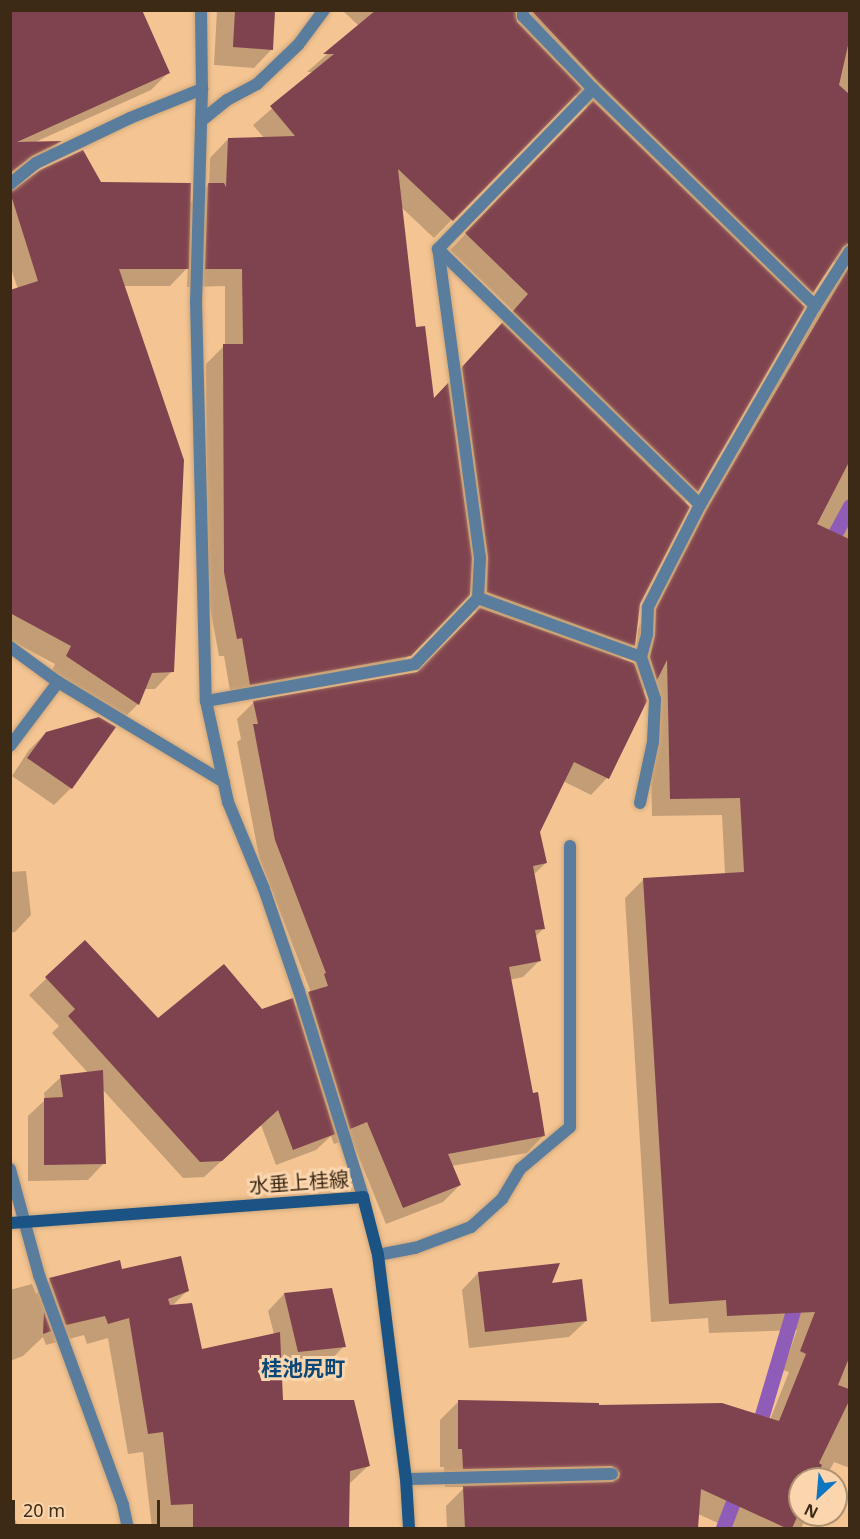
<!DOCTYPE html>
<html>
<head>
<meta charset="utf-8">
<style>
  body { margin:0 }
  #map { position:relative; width:860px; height:1539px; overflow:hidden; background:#f4c593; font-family:"Noto Sans","Noto Sans JP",sans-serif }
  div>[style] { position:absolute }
  .shadow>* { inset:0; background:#0003 }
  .stream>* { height:15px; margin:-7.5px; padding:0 7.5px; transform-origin:7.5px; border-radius:7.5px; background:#8f5cb7 }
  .building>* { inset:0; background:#7f434f }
  .roads { filter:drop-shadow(0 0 2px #cfa67a) drop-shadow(0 0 2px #cfa67a) }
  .lane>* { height:12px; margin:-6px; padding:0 6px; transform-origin:6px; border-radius:6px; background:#5a7d9e }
  .street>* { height:12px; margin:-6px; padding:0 6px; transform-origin:6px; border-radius:6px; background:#5a7d9e }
  .secondary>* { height:12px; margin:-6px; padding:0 6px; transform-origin:6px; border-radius:6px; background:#1b5484 }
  span { translate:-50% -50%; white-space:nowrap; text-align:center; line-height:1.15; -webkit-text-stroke:6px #fad5ad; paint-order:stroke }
  .street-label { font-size:20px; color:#3c2a15 }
  .neighbourhood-label { font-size:21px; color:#084777; font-weight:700 }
  .frame { position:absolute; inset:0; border:12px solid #3c2a15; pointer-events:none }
  .north { position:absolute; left:788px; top:1467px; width:60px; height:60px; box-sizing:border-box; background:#fad5ad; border:2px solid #ae9170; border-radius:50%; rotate:206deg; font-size:16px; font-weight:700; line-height:24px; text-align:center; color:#3c2a15 }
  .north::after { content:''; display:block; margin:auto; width:21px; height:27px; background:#1176c2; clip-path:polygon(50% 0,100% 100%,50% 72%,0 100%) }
  .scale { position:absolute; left:12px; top:1500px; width:148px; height:27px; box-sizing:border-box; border:3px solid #3c2a15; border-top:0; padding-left:8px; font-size:18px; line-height:21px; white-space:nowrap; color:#3c2a15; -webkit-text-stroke:4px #fad5ad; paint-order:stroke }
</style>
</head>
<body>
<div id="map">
  <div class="shadow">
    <i style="clip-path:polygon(10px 10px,168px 73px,151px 90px,33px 143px,59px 143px,43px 158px,10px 175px)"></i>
    <i style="clip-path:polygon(217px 10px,275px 10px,272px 49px,254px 68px,214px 65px)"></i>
    <i style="clip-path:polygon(evenodd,342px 10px,850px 10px,850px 149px,831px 158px,850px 176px,850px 197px,842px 204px,850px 208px,850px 1468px,834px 1462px,825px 1479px,800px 1479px,800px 1515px,808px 1515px,801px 1528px,729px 1528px,698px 1514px,696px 1528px,447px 1528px,446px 1506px,465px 1487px,445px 1487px,444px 1467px,440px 1467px,440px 1420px,458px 1402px,597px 1407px,770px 1420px,789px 1372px,783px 1370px,797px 1330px,709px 1333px,708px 1318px,651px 1322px,625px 898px,644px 879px,725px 874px,722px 815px,652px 816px,649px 686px,642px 692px,645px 700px,607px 778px,591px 795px,563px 781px,538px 832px,546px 863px,533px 875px,543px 929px,535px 937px,539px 961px,523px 977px,509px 980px,531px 1095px,543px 1136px,527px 1153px,451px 1166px,460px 1185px,443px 1202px,386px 1224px,351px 1138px,334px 1144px,331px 1136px,316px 1150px,276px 1165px,261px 1125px,204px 1177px,183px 1178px,102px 1089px,104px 1163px,88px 1180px,28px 1181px,28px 1116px,45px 1100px,44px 1093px,61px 1077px,89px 1074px,52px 1033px,59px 1026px,29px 995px,85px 942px,158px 1021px,294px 1008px,309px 994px,310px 990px,259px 857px,237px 742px,241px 739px,237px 719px,254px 702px,417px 673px,478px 612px,471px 609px,471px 591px,391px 674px,232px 702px,224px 656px,219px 656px,207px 591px,206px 364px,225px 345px,225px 286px,187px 287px,188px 267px,170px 286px,123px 286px,172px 671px,155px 689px,144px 689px,138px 704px,121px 721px,50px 674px,55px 664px,10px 640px,10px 292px,18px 289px,10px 266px,10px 193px,100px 184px,189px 204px,209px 184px,210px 158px,228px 139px,264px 138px,253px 125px,314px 72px,307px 72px,359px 26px,342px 10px,574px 94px,588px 108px,450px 250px,513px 311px,433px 400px,415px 328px,401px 207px,434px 238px,574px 94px,342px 10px,832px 261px,840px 266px,689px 529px,638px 629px,635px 665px,620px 660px,634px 645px,639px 603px,684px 503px,697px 491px,800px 305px,812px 292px,832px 261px)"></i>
    <i style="clip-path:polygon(114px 727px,71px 788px,54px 805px,12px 776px,29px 750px,46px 733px)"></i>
    <i style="clip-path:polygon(26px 871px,31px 915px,15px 932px,10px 933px,10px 872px)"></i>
    <i style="clip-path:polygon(121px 1271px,187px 1291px,171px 1307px,201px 1351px,274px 1334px,268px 1311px,284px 1294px,330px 1290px,344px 1346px,328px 1363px,280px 1368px,282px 1402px,368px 1466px,348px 1485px,347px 1528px,152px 1528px,143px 1452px,128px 1454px,108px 1338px,87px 1344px,84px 1335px,46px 1345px,43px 1337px,23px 1356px,10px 1361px,10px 1290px,32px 1284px,36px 1294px,50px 1280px)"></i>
    <i style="clip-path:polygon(478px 1273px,549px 1285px,586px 1321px,569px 1337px,469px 1348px,462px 1290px)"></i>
    <i style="clip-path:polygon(10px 1503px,18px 1528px,10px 1528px)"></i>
  </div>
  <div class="stream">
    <i style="left:826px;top:550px;width:50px;rotate:-61.4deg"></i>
    <i style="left:756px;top:1435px;width:147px;rotate:-73.4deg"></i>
    <i style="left:723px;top:1528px;width:45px;rotate:-69.1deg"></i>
  </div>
  <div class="building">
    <i style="clip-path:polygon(10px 10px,142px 10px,170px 73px,17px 142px,62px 141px,32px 156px,10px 173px)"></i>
    <i style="clip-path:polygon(235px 10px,275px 10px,273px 50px,233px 47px)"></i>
    <i style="clip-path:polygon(376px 10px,515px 10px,517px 22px,582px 89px,453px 221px,398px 169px,416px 327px,425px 326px,434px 398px,448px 383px,472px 558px,470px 595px,411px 656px,250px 685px,242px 638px,237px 639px,224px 572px,223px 344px,243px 344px,242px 269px,205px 269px,208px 183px,224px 183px,226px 187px,228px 138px,295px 136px,270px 106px,334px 54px,323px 54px)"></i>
    <i style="clip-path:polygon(531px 10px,849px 10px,849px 41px,839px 85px,849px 94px,849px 243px,843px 247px,813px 293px,599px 83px)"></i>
    <i style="clip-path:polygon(593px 101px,805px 307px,698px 492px,513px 311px,528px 294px,465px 233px)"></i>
    <i style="clip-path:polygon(83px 150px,101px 182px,191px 183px,189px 269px,119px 269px,184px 460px,174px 672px,152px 673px,139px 705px,66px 656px,71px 646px,10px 613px,10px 290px,38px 281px,10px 192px,40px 170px)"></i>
    <i style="clip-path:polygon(849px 267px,849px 462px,817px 524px,849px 539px,849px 1358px,838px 1385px,849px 1389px,849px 1401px,819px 1463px,822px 1465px,816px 1479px,800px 1479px,800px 1511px,792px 1528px,786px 1528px,701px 1489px,698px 1528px,465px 1528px,463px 1486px,612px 1482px,619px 1478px,620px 1473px,612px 1466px,463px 1469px,462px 1449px,458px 1449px,458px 1400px,599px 1403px,599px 1405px,722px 1403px,779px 1421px,806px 1354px,800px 1351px,815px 1312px,727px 1316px,726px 1300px,669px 1304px,643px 878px,744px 872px,740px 798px,670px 799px,667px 660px,657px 680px,650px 657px,655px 635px,656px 609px,707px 509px)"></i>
    <i style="clip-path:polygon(502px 323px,690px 507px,640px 604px,635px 646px,487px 592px,488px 557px,462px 367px)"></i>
    <i style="clip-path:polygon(480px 608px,634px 663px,647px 701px,609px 779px,574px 762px,540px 832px,547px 863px,533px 866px,545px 929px,535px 930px,541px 961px,509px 967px,533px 1093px,538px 1092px,545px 1136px,448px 1154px,461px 1185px,403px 1208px,367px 1122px,350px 1129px,308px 992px,328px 986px,324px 974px,326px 973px,275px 840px,253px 724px,258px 724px,253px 701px,417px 672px)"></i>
    <i style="clip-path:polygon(99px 717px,116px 727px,72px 789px,27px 758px,46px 732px)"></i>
    <i style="clip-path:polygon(85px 940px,158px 1018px,224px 964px,262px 1009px,293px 998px,335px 1134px,293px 1150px,278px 1110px,222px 1161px,200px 1162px,68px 1016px,75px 1009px,45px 977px)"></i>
    <i style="clip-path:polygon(103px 1070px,106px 1164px,44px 1165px,44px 1098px,63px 1097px,60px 1075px)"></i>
    <i style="clip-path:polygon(181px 1256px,189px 1291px,168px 1299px,170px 1305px,192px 1303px,202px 1349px,280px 1332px,283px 1400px,354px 1400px,370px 1466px,350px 1471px,349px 1528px,193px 1528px,193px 1504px,171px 1505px,163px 1432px,148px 1434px,129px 1318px,108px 1324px,105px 1316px,66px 1325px,49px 1278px,120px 1260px,122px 1269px)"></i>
    <i style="clip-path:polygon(560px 1263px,552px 1283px,582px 1279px,587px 1321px,485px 1332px,478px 1272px)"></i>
    <i style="clip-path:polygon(332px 1288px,346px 1347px,298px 1352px,284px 1293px)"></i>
    <i style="clip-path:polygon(44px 1312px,51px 1331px,43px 1334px)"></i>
  </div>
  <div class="roads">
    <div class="lane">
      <i style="left:201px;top:121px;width:33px;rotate:-39deg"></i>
      <i style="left:227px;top:100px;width:34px;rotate:-28deg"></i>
      <i style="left:257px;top:84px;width:57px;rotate:-43.6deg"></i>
      <i style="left:298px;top:45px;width:44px;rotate:-53.4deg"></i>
      <i style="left:10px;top:184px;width:33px;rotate:-39deg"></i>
      <i style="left:36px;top:163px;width:104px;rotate:-25.6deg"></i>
      <i style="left:130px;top:118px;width:78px;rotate:-21.9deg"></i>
      <i style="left:640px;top:803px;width:62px;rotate:-78deg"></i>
      <i style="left:653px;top:742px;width:43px;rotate:-87.3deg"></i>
      <i style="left:655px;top:699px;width:44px;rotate:-108.4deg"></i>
      <i style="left:406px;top:1479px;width:206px;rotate:-1.4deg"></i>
    </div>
    <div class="street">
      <i style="left:201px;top:10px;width:79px;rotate:89.3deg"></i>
      <i style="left:202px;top:89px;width:212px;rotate:91.6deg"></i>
      <i style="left:196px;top:301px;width:400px;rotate:88.6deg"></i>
      <i style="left:206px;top:701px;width:103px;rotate:77.7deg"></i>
      <i style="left:228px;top:802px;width:94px;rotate:67.5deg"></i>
      <i style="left:264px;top:889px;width:108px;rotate:71.1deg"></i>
      <i style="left:299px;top:991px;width:216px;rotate:72.7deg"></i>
      <i style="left:523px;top:10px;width:6px;rotate:90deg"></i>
      <i style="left:523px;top:16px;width:101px;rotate:46.2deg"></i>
      <i style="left:593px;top:89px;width:310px;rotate:44.3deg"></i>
      <i style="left:438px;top:249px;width:366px;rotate:44.3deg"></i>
      <i style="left:478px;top:598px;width:173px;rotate:19.9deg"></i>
      <i style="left:641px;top:657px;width:24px;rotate:-75deg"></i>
      <i style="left:647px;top:634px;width:27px;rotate:-88deg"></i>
      <i style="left:648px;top:607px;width:114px;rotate:-63deg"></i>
      <i style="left:700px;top:505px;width:230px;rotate:-60deg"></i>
      <i style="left:815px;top:306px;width:65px;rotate:-57.5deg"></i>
      <i style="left:10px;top:647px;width:59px;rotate:36.1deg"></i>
      <i style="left:58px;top:682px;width:194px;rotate:31.1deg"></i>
      <i style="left:206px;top:701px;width:212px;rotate:-10deg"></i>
      <i style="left:415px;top:664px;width:91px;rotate:-46.3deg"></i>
      <i style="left:478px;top:598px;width:40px;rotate:-87.1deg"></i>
      <i style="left:480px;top:558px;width:312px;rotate:-97.7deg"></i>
      <i style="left:438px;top:249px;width:223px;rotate:-45.9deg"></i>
      <i style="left:10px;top:746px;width:80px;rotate:-53.1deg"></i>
      <i style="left:10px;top:1169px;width:110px;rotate:74.7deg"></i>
      <i style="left:39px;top:1275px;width:245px;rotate:69.9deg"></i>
      <i style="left:123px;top:1505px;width:24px;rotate:78deg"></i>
      <i style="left:378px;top:1255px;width:38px;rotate:-11deg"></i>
      <i style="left:415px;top:1248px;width:60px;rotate:-20.6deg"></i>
      <i style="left:471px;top:1227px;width:42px;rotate:-42.1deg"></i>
      <i style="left:502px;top:1199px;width:35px;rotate:-59deg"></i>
      <i style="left:520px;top:1169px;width:65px;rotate:-40deg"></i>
      <i style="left:570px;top:1127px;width:281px;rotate:-90deg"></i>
    </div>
    <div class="secondary">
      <i style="left:10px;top:1223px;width:354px;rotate:-4.2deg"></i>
      <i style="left:363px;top:1197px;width:60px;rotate:75.5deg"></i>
      <i style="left:378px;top:1255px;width:226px;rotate:82.9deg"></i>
      <i style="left:406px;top:1479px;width:49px;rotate:86.5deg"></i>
    </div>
  </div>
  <div class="street-label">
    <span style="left:299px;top:1182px;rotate:-4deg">水垂上桂線</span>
  </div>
  <div class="neighbourhood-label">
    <span style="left:303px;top:1368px">桂池尻町</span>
  </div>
  <div class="frame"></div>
  <div class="north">N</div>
  <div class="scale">20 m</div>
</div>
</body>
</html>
